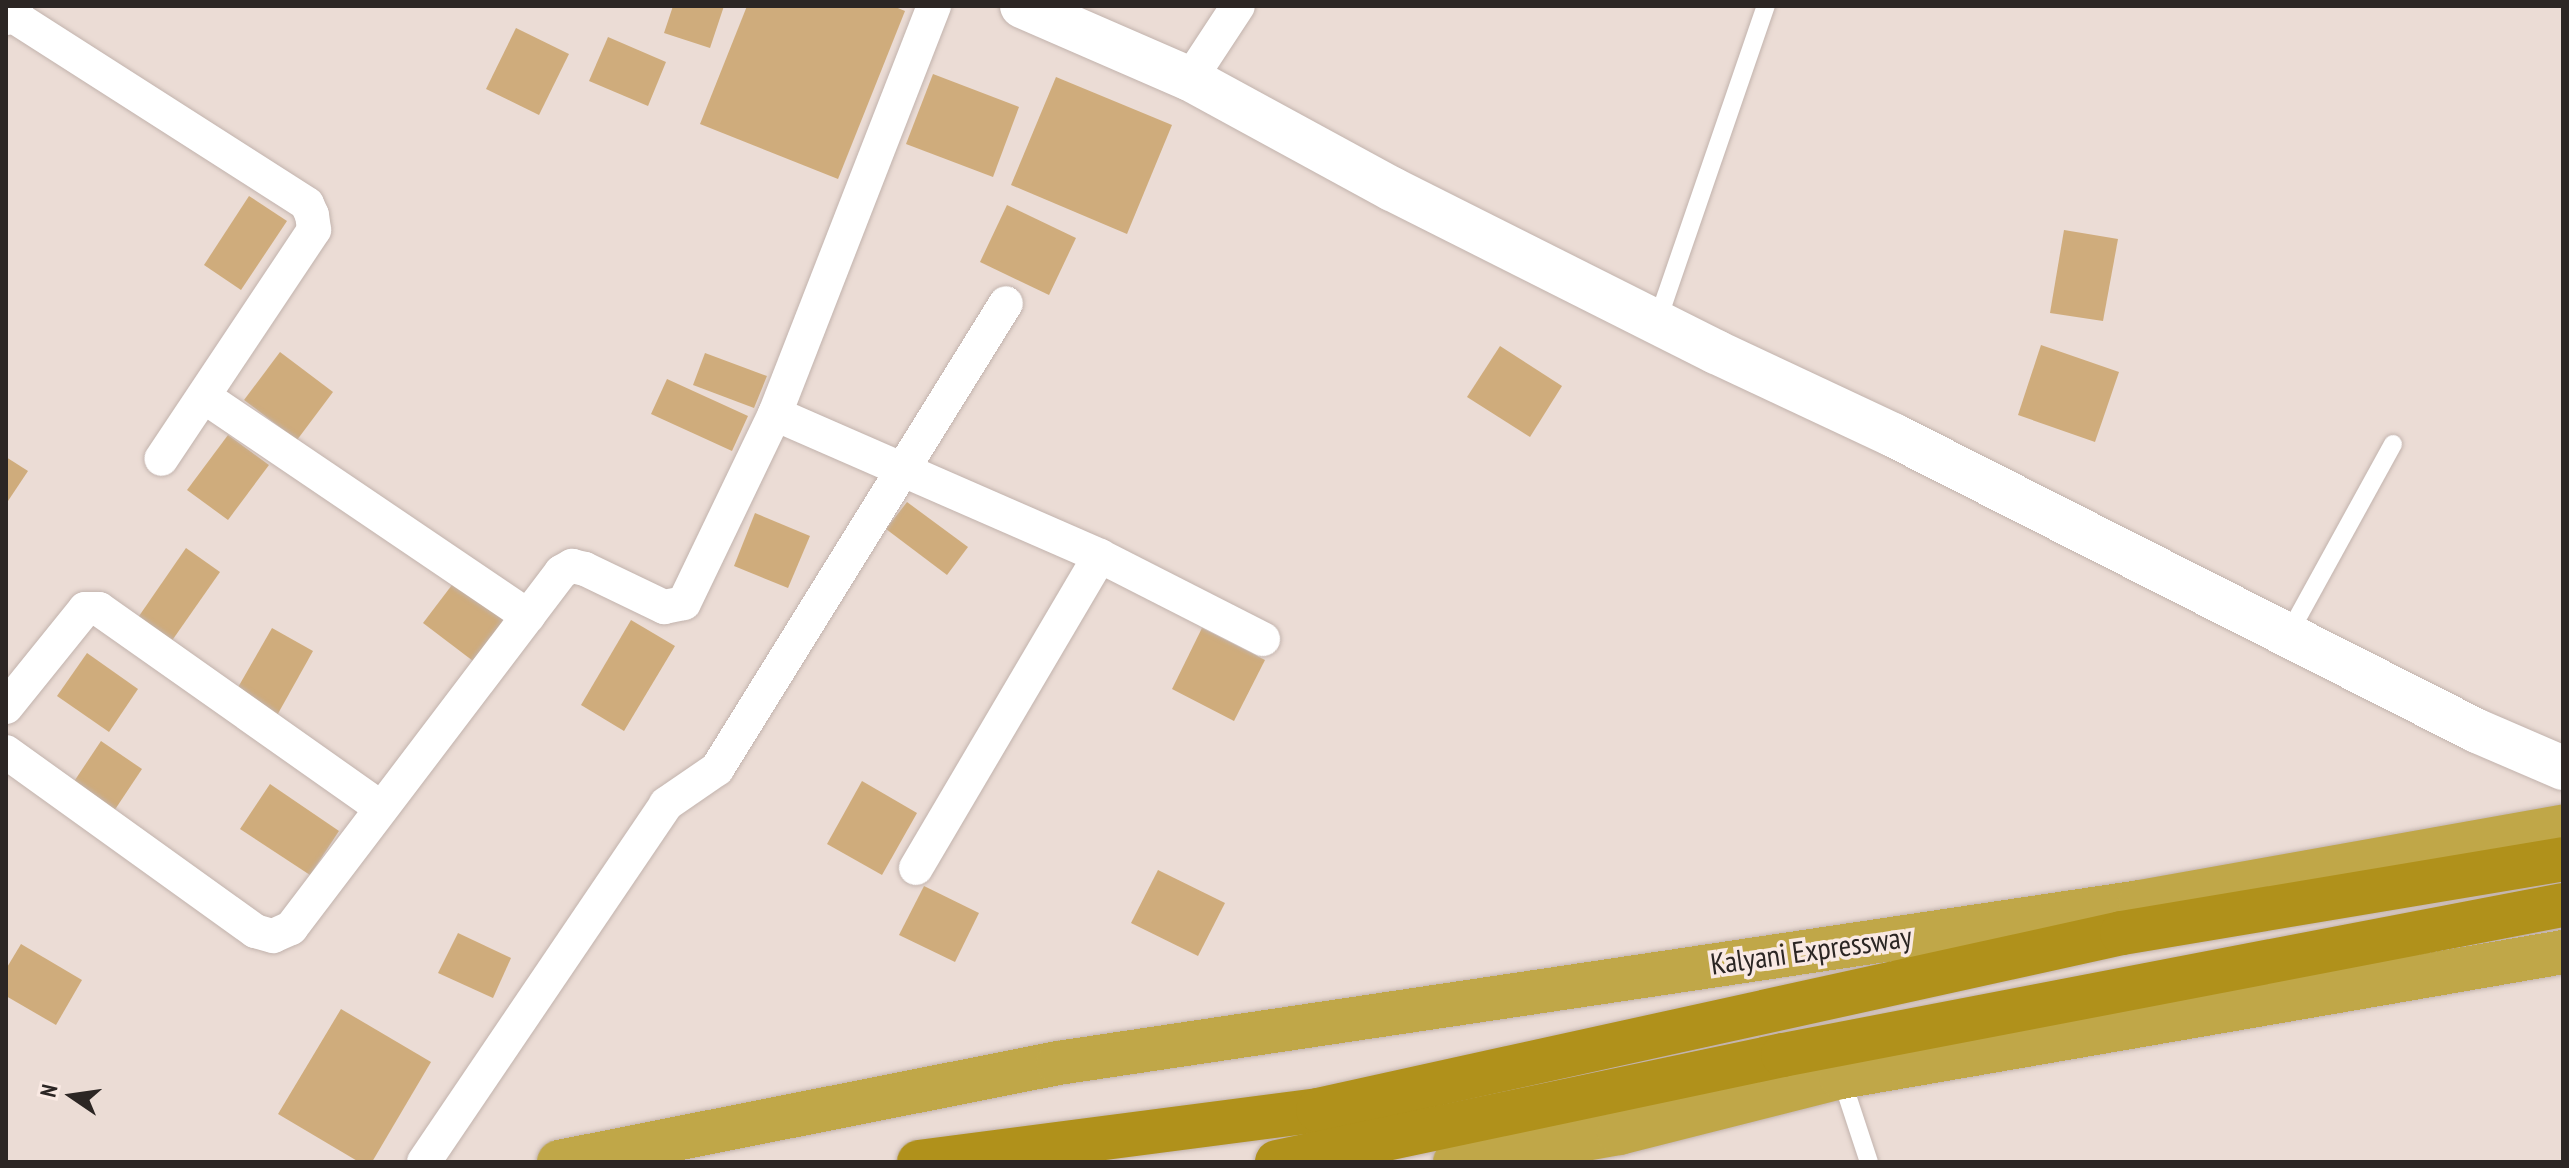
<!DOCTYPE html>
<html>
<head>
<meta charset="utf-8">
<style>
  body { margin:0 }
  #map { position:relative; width:2569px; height:1168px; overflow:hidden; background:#ebdcd5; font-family:"PT Sans Narrow",sans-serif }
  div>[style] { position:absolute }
  .building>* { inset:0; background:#cfac7c }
  .roads { filter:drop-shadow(0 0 2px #c2b3ad) drop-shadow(0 0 2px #c2b3ad) }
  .service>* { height:18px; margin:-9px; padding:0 9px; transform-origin:9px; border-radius:9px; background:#fff }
  .minor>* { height:34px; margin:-17px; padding:0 17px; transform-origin:17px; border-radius:17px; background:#fff }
  .tertiary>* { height:44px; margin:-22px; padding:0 22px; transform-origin:22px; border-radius:22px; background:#fff }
  .trunk>* { height:44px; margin:-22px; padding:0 22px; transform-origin:22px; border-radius:22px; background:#c0a748 }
  .motorway>* { height:44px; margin:-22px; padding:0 22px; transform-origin:22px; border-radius:22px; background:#b0911b }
  span { translate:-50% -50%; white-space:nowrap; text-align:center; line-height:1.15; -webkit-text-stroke:7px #f9e9e3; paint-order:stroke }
  .street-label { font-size:30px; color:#2c2624 }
  .frame { position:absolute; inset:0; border:8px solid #2c2624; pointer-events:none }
  .north { position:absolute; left:32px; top:1056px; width:80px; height:80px; -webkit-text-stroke:6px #f9e9e3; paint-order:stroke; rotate:283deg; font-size:22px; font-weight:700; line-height:32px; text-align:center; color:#2c2624 }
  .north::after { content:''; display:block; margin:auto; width:28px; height:36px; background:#2c2624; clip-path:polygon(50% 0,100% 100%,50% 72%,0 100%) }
</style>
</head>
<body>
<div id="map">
  <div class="building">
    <i style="clip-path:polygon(673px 6px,724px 6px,710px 48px,664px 33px)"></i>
    <i style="clip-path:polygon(747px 6px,893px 6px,905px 11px,838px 179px,700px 124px)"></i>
    <i style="clip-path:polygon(516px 28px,569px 54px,539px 115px,486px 89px)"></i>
    <i style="clip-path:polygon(608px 37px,666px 62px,648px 106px,589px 81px)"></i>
    <i style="clip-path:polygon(933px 74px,1019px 107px,993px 177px,906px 144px)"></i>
    <i style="clip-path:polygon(1056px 77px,1172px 125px,1127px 234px,1011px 185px)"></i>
    <i style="clip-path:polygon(249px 196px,287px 221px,241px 290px,204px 265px)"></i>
    <i style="clip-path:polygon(1007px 205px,1076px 238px,1049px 295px,980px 262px)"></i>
    <i style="clip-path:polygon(2064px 230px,2118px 239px,2103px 321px,2050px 313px)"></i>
    <i style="clip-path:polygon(2041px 345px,2119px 372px,2095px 442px,2018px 415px)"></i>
    <i style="clip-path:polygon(1500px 346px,1562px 386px,1530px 437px,1467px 397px)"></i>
    <i style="clip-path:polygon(280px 352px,333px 392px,297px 440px,244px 400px)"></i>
    <i style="clip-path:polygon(705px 353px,767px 376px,754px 408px,693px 385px)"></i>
    <i style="clip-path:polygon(667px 379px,748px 416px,732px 451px,651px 414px)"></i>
    <i style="clip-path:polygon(228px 435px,269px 465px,228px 520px,187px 490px)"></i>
    <i style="clip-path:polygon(6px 457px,28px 471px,6px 504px)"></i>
    <i style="clip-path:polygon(907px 502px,968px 547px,947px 575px,886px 529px)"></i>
    <i style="clip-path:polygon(755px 513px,810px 536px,788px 588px,734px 566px)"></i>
    <i style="clip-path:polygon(186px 548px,220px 572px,171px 642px,137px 619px)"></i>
    <i style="clip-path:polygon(455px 581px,508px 622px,477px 664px,423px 623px)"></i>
    <i style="clip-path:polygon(631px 620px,675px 646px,624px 731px,581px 705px)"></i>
    <i style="clip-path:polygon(272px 628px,313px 651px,275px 719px,233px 696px)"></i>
    <i style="clip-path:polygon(1202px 628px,1265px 660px,1234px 721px,1172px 689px)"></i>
    <i style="clip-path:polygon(87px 653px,138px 689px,109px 732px,57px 696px)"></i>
    <i style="clip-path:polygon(101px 741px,142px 769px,112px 814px,71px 786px)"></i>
    <i style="clip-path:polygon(862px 781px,917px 813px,882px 875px,827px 844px)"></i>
    <i style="clip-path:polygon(270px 784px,339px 831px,310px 875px,240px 829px)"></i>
    <i style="clip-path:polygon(1158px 870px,1225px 903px,1198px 956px,1131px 923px)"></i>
    <i style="clip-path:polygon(924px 886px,979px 913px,955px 962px,899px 935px)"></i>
    <i style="clip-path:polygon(458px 933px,511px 958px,493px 998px,438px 973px)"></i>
    <i style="clip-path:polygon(21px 944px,82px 980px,56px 1025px,6px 996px,6px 969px)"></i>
    <i style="clip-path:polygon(341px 1009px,431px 1062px,372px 1162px,359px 1162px,278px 1114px)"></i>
  </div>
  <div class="roads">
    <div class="service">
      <i style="left:1657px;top:322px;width:334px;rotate:-71deg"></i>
      <i style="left:2288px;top:635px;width:218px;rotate:-61.2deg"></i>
      <i style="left:1841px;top:1077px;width:89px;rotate:71.8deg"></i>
    </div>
    <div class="minor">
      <i style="left:934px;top:6px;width:438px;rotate:111.3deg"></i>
      <i style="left:775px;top:414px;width:355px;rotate:23.6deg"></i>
      <i style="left:1100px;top:556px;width:183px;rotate:27deg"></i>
      <i style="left:7px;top:12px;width:356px;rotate:32.6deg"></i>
      <i style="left:307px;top:204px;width:12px;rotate:66deg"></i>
      <i style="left:312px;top:215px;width:15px;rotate:82deg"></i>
      <i style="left:314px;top:230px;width:275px;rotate:123.7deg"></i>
      <i style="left:1190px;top:79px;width:87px;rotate:-56.7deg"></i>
      <i style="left:206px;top:398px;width:389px;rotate:34.1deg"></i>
      <i style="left:6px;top:707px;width:126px;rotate:-51.1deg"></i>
      <i style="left:85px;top:609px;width:14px"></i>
      <i style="left:99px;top:609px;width:345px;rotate:35.2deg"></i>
      <i style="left:6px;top:752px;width:307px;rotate:35.7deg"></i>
      <i style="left:255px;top:931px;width:19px;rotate:16deg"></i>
      <i style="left:273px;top:936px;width:20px;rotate:-24deg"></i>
      <i style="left:291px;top:928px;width:447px;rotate:-52.8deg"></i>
      <i style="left:561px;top:572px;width:13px;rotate:-29deg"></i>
      <i style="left:572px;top:566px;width:13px;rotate:13deg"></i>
      <i style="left:585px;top:569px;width:88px;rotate:25.7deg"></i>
      <i style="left:664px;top:607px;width:20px;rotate:-11deg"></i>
      <i style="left:684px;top:603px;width:210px;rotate:-64.3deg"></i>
      <i style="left:916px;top:868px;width:362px;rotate:-59.5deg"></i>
      <i style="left:424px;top:1162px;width:432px;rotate:-55.9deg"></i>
      <i style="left:666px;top:804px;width:62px;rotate:-34.5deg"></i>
      <i style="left:717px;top:769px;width:548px;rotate:-58.19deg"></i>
    </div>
    <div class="tertiary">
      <i style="left:1022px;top:6px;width:183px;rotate:23.5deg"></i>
      <i style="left:1190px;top:79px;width:230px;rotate:28.6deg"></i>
      <i style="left:1392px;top:189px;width:363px;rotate:26.7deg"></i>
      <i style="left:1716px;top:352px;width:195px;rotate:25.1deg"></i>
      <i style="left:1893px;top:435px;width:655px;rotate:26.88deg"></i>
      <i style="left:2477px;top:731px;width:94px;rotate:23.3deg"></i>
      <i style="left:6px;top:13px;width:9px;rotate:-54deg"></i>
    </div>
    <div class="trunk">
      <i style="left:559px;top:1162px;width:509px;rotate:-11.22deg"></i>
      <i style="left:1058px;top:1063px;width:1094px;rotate:-8.46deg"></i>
      <i style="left:2140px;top:902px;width:430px;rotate:-10.1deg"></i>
      <i style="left:1455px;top:1162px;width:167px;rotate:-10deg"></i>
      <i style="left:1619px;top:1133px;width:229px;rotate:-14.2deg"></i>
      <i style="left:1841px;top:1077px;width:733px;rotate:-9.82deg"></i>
    </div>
    <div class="motorway">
      <i style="left:919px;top:1162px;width:402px;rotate:-7.4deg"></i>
      <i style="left:1318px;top:1110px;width:823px;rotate:-12.42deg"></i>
      <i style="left:2122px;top:933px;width:447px;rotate:-9.5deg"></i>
      <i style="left:1277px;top:1162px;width:517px;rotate:-11.94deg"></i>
      <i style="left:1783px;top:1055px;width:794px;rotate:-10.89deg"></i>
    </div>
  </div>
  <div class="street-label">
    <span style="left:1811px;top:950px;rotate:-8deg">Kalyani Expressway</span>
  </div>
  <div class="frame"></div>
  <div class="north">N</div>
</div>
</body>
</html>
